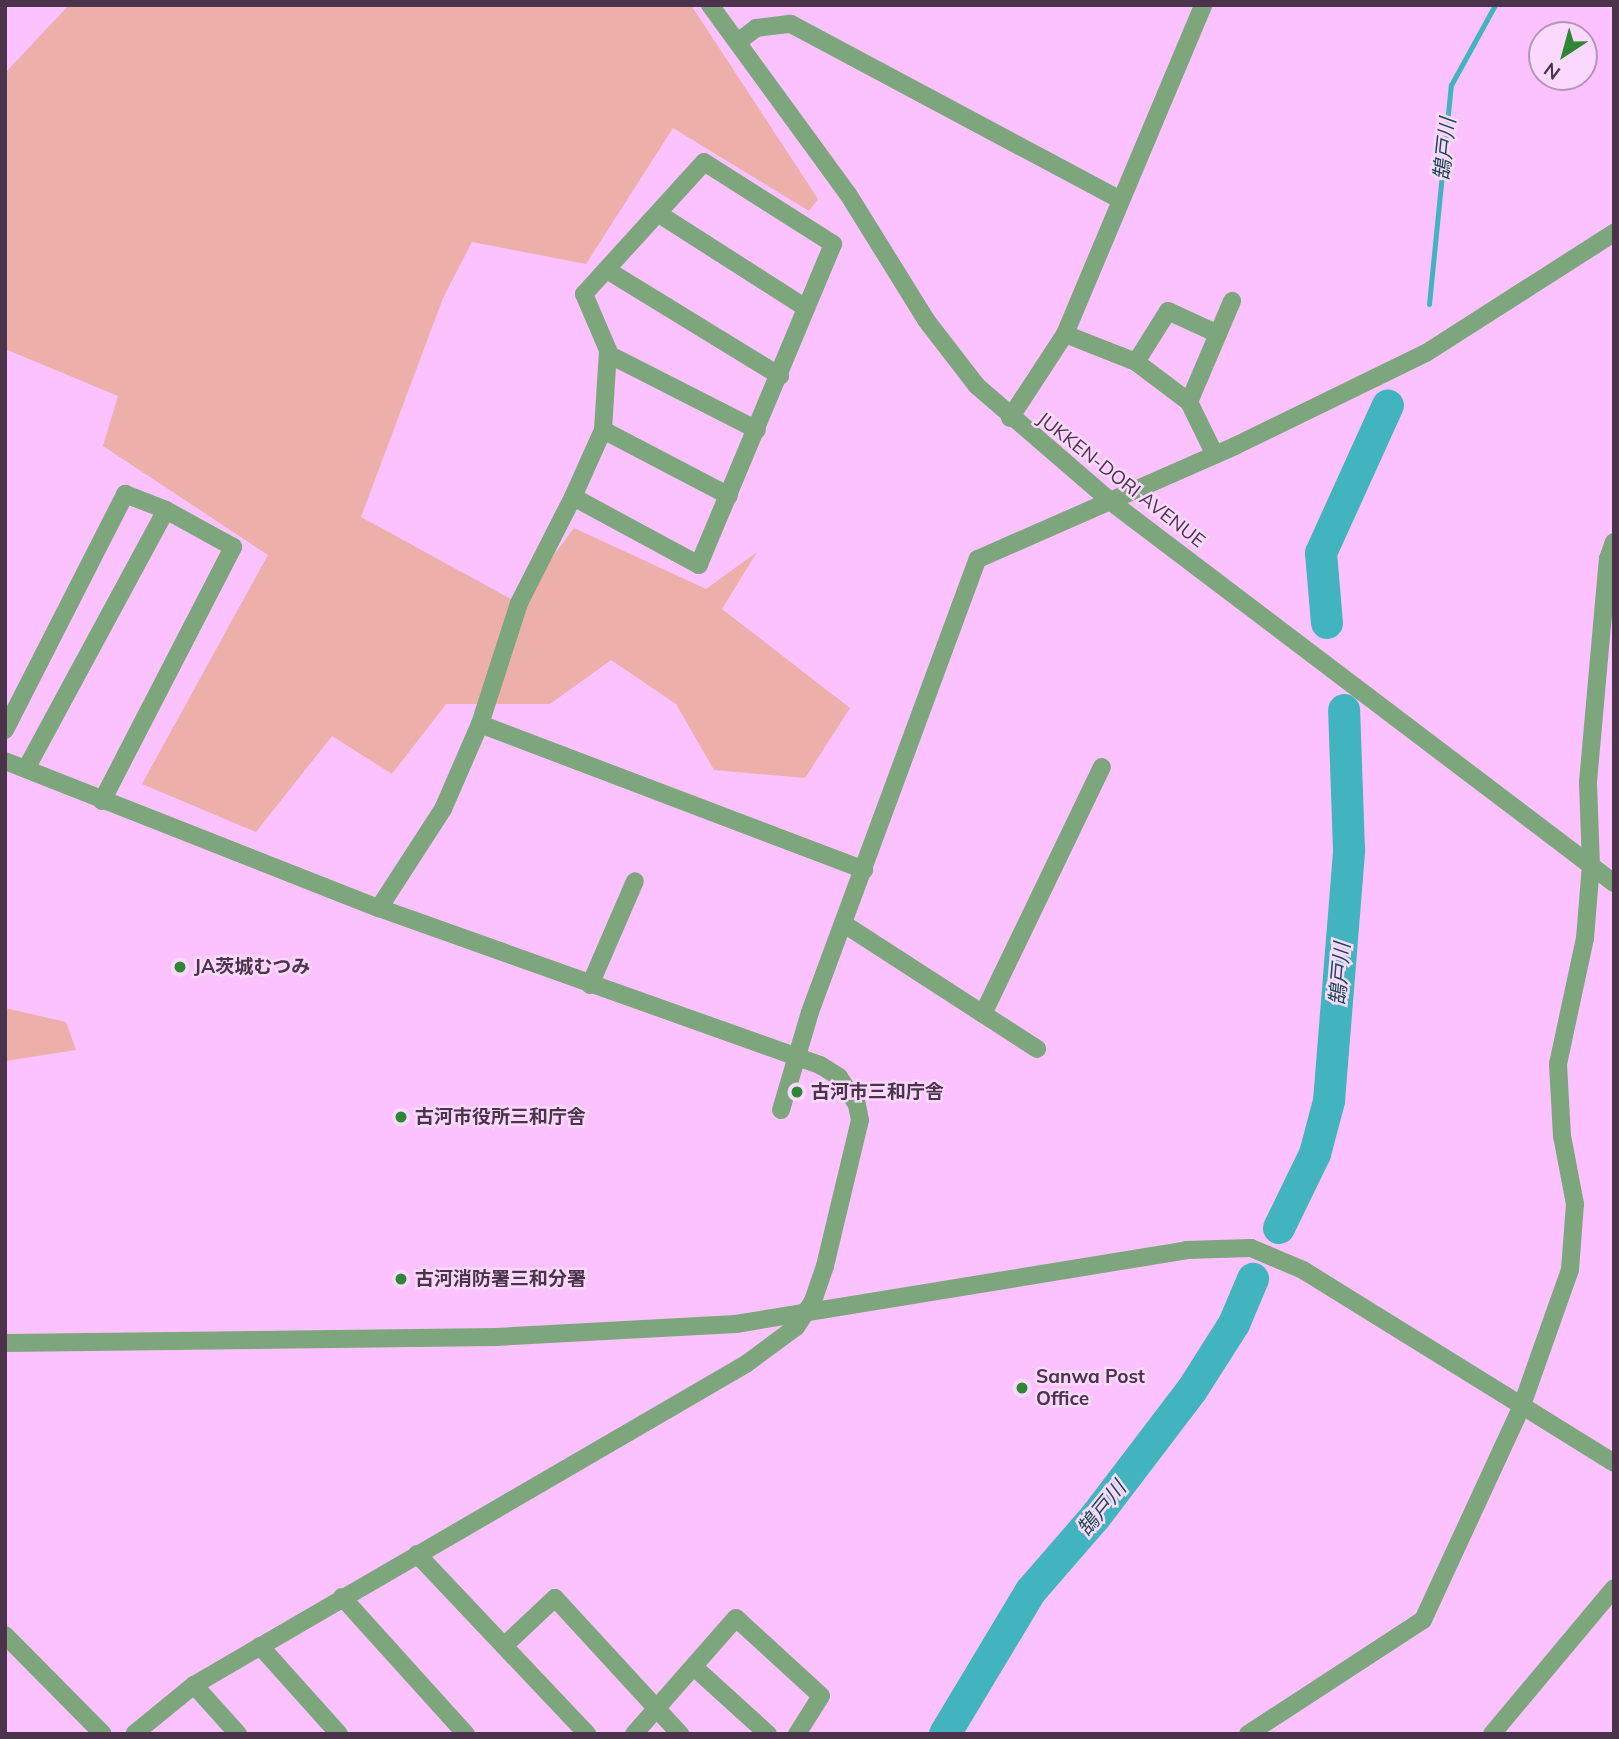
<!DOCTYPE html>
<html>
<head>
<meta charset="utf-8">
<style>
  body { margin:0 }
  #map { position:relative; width:1619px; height:1739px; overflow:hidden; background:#fbc2ff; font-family:Mulish,"Noto Sans JP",sans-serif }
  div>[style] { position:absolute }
  .green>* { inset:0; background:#ecafaa }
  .stream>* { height:5px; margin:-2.5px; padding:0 2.5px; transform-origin:2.5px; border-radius:2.5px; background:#41b4bf }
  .river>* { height:32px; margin:-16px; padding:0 16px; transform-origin:16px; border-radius:16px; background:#41b4bf }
  .minor>* { height:18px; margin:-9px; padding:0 9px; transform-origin:9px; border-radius:9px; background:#7ea67d }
  .dots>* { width:19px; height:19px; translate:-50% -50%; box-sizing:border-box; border:4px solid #fbd8fd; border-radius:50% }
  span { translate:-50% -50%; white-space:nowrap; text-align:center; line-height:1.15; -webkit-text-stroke:5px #fbd8fd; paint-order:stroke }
  .street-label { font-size:19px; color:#4a334b }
  .poi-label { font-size:19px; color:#4a334b; font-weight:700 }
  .left { translate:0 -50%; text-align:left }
  .water-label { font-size:21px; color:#1a4b50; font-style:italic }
  .frame { position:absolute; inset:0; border:7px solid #4a334b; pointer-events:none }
  .north { position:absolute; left:1528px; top:21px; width:70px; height:70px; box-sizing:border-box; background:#fbd8fd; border:2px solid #b496b6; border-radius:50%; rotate:216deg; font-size:19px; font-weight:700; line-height:28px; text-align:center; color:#4a334b }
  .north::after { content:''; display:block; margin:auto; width:24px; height:32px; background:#2f8635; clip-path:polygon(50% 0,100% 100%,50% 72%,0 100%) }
</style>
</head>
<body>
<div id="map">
  <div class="green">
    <i style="clip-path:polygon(69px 5px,691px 5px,818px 199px,809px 211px,673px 128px,586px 264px,472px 242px,443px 298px,361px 517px,518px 603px,574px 528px,706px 589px,757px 552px,722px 609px,850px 708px,805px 778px,714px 770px,676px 704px,611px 660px,550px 704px,446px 704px,392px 774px,332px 736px,256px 832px,142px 784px,268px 555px,103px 446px,118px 396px,5px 349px,5px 73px)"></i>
    <i style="clip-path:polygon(5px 1008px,66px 1022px,76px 1050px,5px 1061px)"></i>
  </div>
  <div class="stream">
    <i style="left:1429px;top:304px;width:220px;rotate:-84.3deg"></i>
    <i style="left:1451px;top:85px;width:91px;rotate:-61.2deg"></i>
  </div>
  <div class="river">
    <i style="left:1327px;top:623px;width:70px;rotate:-94.9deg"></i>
    <i style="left:1321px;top:553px;width:162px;rotate:-65.6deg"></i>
    <i style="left:1279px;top:1228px;width:82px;rotate:-64.1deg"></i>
    <i style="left:1315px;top:1154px;width:55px;rotate:-75.2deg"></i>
    <i style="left:1329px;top:1101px;width:252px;rotate:-85.4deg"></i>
    <i style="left:1349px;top:850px;width:140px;rotate:-92deg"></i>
    <i style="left:945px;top:1734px;width:167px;rotate:-59deg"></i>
    <i style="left:1031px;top:1591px;width:99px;rotate:-49.1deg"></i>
    <i style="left:1096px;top:1516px;width:158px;rotate:-52.7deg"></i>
    <i style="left:1192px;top:1390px;width:78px;rotate:-57.5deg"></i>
    <i style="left:1234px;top:1324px;width:49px;rotate:-67.1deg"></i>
  </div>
  <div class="minor">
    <i style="left:710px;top:5px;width:234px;rotate:53.9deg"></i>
    <i style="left:848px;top:194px;width:148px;rotate:58.2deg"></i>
    <i style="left:926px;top:320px;width:83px;rotate:52.3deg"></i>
    <i style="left:977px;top:386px;width:176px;rotate:40.8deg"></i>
    <i style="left:1110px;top:501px;width:632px;rotate:37.16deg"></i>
    <i style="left:739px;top:41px;width:21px;rotate:-37deg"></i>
    <i style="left:756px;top:28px;width:35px;rotate:-7deg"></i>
    <i style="left:791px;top:24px;width:374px;rotate:28.1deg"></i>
    <i style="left:704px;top:162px;width:153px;rotate:32.4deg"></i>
    <i style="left:833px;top:244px;width:348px;rotate:112.7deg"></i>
    <i style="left:699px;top:565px;width:143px;rotate:-151.6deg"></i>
    <i style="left:573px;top:497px;width:73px;rotate:-65.9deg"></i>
    <i style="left:603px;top:430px;width:80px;rotate:-86.4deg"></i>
    <i style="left:608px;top:350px;width:61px;rotate:-113.2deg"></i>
    <i style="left:584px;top:294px;width:178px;rotate:-47.7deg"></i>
    <i style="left:659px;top:214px;width:174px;rotate:32.6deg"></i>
    <i style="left:607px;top:270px;width:203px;rotate:31.5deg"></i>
    <i style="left:1065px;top:334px;width:76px;rotate:21.5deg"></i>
    <i style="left:1136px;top:362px;width:66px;rotate:37deg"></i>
    <i style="left:1189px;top:402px;width:59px;rotate:63.9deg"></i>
    <i style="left:608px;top:354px;width:167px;rotate:27deg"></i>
    <i style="left:1136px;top:362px;width:60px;rotate:-57.9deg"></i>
    <i style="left:1168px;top:311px;width:55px;rotate:24.7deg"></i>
    <i style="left:1189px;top:402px;width:110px;rotate:-66.9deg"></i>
    <i style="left:1010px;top:418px;width:100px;rotate:-56.8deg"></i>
    <i style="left:1065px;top:334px;width:357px;rotate:-67.2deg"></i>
    <i style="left:603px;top:430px;width:142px;rotate:27.6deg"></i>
    <i style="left:480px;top:724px;width:411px;rotate:20.8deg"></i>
    <i style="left:5px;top:730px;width:265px;rotate:-63deg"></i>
    <i style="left:125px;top:494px;width:44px;rotate:21.3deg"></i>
    <i style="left:166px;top:510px;width:294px;rotate:118.4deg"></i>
    <i style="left:5px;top:761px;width:402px;rotate:21.5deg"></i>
    <i style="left:379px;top:908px;width:468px;rotate:19.6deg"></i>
    <i style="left:820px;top:1065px;width:22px;rotate:32deg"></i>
    <i style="left:839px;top:1077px;width:33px;rotate:57deg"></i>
    <i style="left:857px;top:1105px;width:15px;rotate:79deg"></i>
    <i style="left:860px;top:1120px;width:150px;rotate:103.5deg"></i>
    <i style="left:825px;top:1266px;width:37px;rotate:109deg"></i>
    <i style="left:813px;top:1301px;width:31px;rotate:123deg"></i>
    <i style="left:796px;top:1327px;width:62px;rotate:143.5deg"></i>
    <i style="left:746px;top:1364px;width:639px;rotate:149.82deg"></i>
    <i style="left:194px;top:1685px;width:77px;rotate:140.8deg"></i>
    <i style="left:102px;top:801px;width:286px;rotate:-62.7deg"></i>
    <i style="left:233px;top:547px;width:77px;rotate:-151.1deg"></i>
    <i style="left:379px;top:908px;width:118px;rotate:-57.1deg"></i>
    <i style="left:443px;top:809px;width:93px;rotate:-66.5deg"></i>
    <i style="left:480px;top:724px;width:127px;rotate:-72.1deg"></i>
    <i style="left:519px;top:603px;width:119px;rotate:-63deg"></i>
    <i style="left:844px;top:924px;width:230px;rotate:32.9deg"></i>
    <i style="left:590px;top:985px;width:113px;rotate:-66.6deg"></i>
    <i style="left:983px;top:1014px;width:274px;rotate:-64.3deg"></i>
    <i style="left:781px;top:1110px;width:102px;rotate:-73.5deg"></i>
    <i style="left:810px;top:1012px;width:483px;rotate:-69.7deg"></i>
    <i style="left:978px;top:559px;width:281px;rotate:-23.7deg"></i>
    <i style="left:1235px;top:446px;width:212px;rotate:-26deg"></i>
    <i style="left:1426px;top:353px;width:223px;rotate:-32.6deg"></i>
    <i style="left:5px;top:1343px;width:491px;rotate:-0.7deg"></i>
    <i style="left:496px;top:1337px;width:240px;rotate:-3.1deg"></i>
    <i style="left:736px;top:1324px;width:456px;rotate:-9.3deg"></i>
    <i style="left:1186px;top:1250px;width:65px;rotate:-1.8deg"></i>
    <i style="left:1251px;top:1248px;width:56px;rotate:22.9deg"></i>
    <i style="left:1303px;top:1270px;width:366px;rotate:31.8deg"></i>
    <i style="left:417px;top:1554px;width:248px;rotate:46.6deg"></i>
    <i style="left:342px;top:1597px;width:185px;rotate:47.9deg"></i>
    <i style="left:5px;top:1635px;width:139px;rotate:45.3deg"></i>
    <i style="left:260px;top:1646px;width:118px;rotate:48.1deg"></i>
    <i style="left:504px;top:1646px;width:70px;rotate:-43.3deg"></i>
    <i style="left:555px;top:1598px;width:185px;rotate:47.4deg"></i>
    <i style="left:694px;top:1667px;width:100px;rotate:42.2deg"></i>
    <i style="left:194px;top:1685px;width:66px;rotate:48.1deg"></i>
    <i style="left:634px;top:1734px;width:154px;rotate:-48.7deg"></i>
    <i style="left:736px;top:1618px;width:115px;rotate:42.5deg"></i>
    <i style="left:821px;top:1696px;width:45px;rotate:122.3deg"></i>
    <i style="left:1248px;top:1734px;width:209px;rotate:-33.1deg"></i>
    <i style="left:1423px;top:1620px;width:234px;rotate:-65.2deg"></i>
    <i style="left:1521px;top:1408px;width:146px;rotate:-70.5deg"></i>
    <i style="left:1570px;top:1270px;width:66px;rotate:-85.7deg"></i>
    <i style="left:1575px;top:1204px;width:69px;rotate:-100.8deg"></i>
    <i style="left:1562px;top:1136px;width:72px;rotate:-93.2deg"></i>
    <i style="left:1558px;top:1064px;width:129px;rotate:-77.9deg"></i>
    <i style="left:1585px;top:938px;width:73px;rotate:-85.3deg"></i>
    <i style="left:1591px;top:865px;width:83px;rotate:-92.1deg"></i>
    <i style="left:1588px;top:782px;width:224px;rotate:-84.9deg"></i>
    <i style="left:1608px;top:559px;width:18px;rotate:-71deg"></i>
    <i style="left:1492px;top:1734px;width:190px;rotate:-50.1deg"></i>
  </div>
  <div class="dots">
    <i style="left:180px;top:967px;background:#2f8635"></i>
    <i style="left:797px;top:1092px;background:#2f8635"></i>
    <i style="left:401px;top:1117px;background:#2f8635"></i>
    <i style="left:401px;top:1279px;background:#2f8635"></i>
    <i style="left:1022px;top:1388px;background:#2f8635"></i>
  </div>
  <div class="street-label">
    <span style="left:1121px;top:480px;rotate:38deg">JUKKEN-DORI AVENUE</span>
  </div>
  <div class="poi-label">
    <span class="left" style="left:194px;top:967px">JA茨城むつみ</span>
    <span class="left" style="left:811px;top:1092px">古河市三和庁舎</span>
    <span class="left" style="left:415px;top:1117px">古河市役所三和庁舎</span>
    <span class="left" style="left:415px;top:1279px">古河消防署三和分署</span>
    <span class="left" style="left:1036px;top:1388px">Sanwa Post<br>Office</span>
  </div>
  <div class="water-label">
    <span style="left:1444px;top:149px;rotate:-84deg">鵠戸川</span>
    <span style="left:1339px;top:974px;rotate:-85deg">鵠戸川</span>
    <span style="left:1101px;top:1508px;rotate:-51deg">鵠戸川</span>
  </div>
  <div class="frame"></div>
  <div class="north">N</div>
</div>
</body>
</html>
